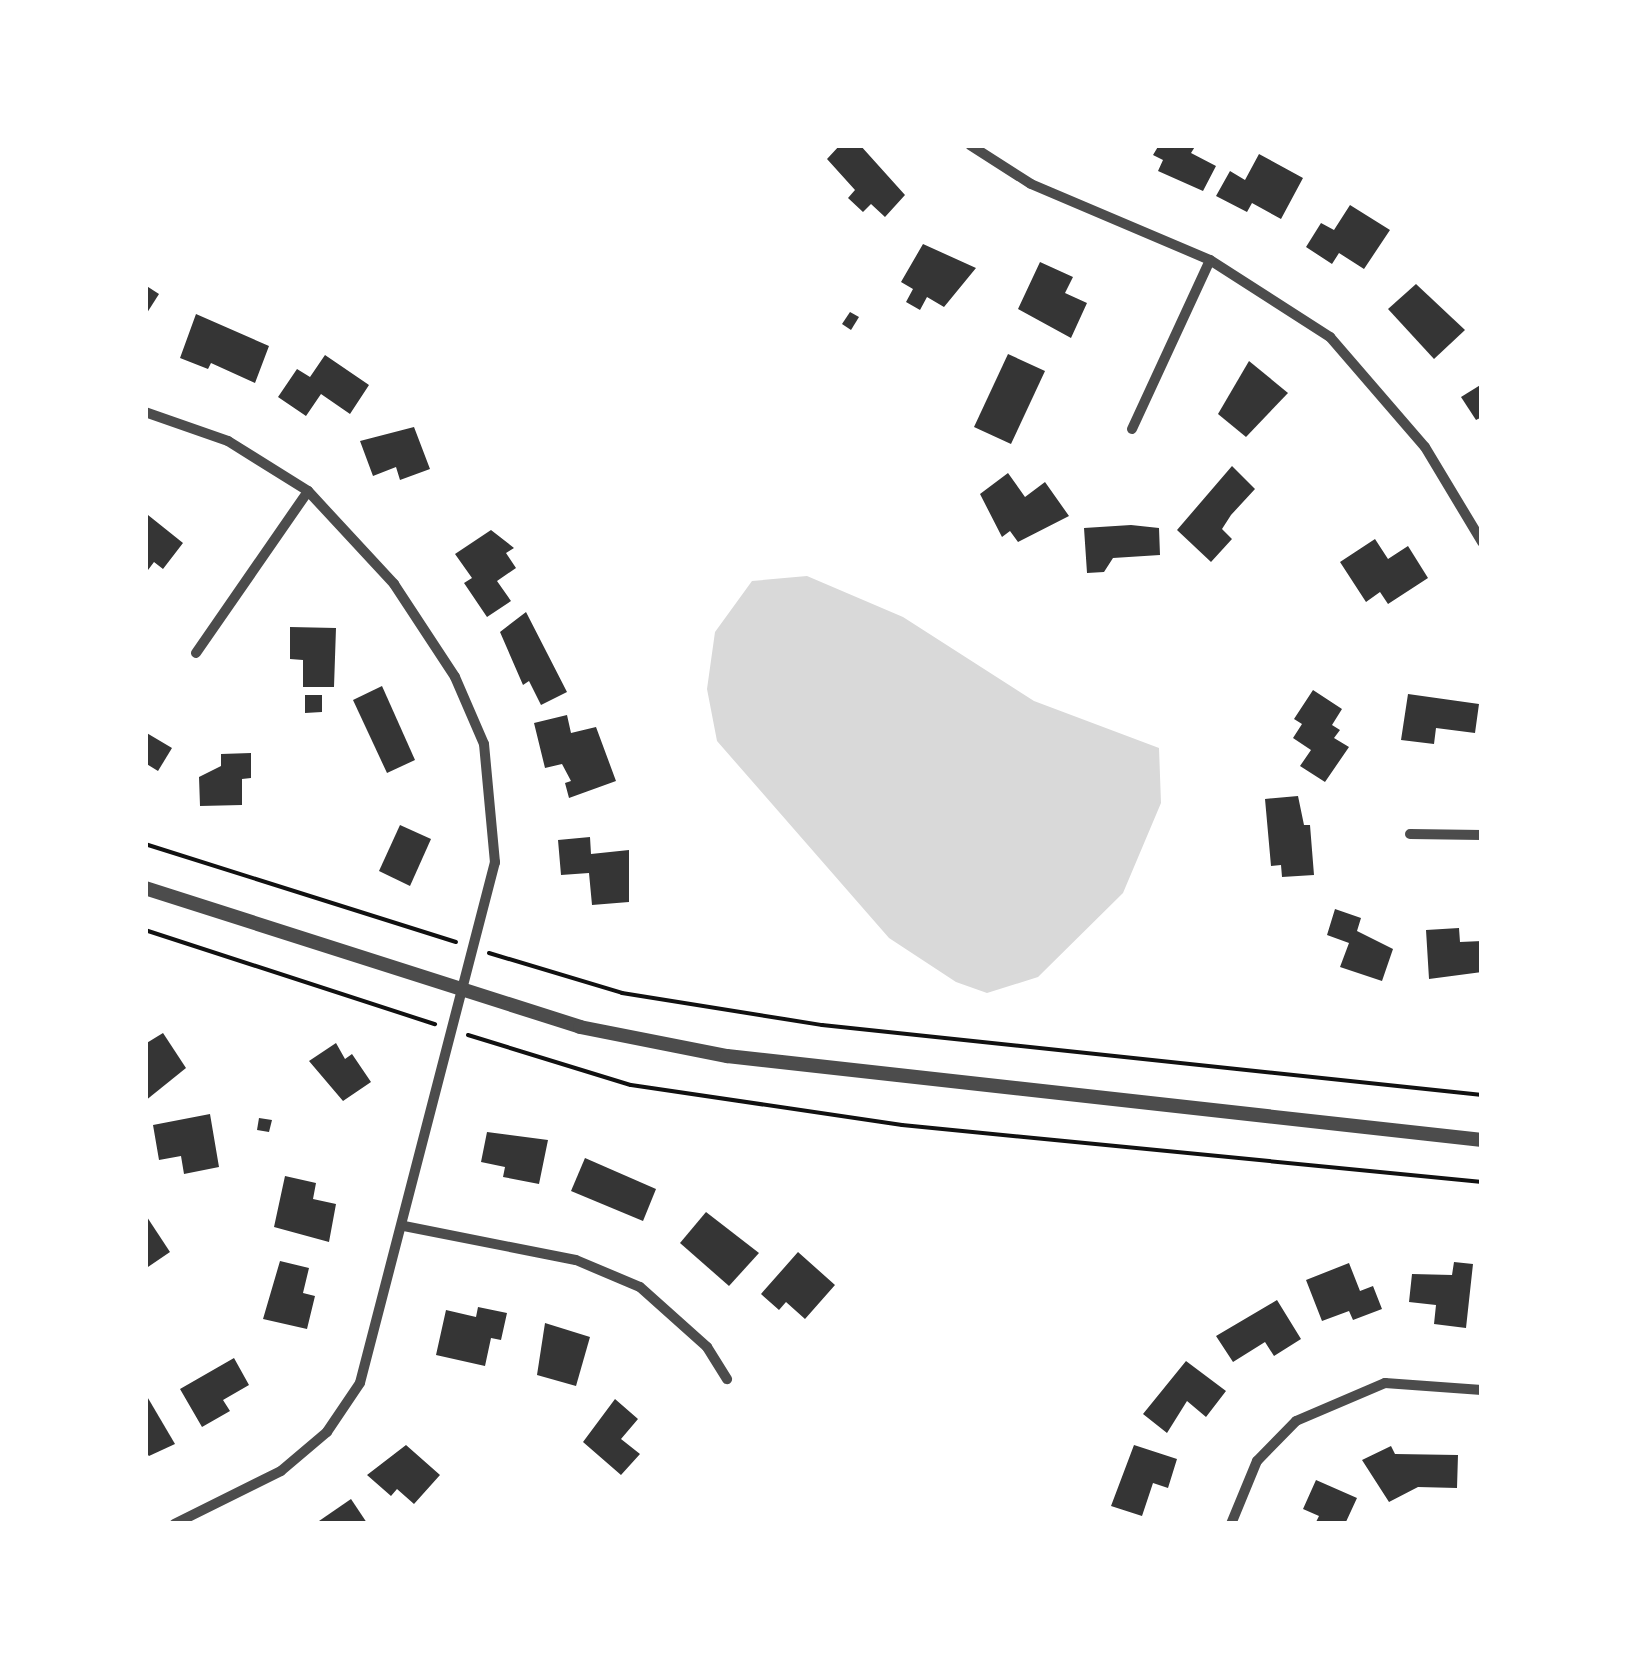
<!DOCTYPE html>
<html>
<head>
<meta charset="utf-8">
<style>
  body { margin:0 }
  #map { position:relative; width:1627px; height:1669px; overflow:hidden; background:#fff; font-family:Quicksand,sans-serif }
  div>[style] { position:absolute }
  .water>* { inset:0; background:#d9d9d9 }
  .building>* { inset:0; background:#353535 }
  .path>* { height:4px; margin:-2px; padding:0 2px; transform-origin:2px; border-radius:2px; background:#111 }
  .minor>* { height:10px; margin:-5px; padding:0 5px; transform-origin:5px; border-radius:5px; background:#4c4c4c }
  .tertiary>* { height:14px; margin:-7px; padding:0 7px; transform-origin:7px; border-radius:7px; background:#4c4c4c }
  span { translate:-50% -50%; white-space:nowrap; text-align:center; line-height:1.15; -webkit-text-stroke:8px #fff; paint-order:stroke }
  .frame { position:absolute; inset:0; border:148px solid #fff; pointer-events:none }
</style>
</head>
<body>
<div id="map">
  <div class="water">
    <i style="clip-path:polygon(807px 576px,903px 617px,1034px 701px,1159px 748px,1161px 803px,1123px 893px,1038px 977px,987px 993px,956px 982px,889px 938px,717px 741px,707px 689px,715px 632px,752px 581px)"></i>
  </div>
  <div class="building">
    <i style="clip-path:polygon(840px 145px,860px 145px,905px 195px,885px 217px,871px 204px,863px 212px,848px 198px,855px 190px,827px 159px)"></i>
    <i style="clip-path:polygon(1159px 145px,1196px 145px,1191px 153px,1216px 166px,1203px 191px,1158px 171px,1163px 160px,1153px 155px)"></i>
    <i style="clip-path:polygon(1259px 154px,1303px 178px,1281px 219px,1252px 203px,1247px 212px,1216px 196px,1230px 171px,1245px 180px)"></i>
    <i style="clip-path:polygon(1350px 205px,1390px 230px,1364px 269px,1339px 253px,1332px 264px,1306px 247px,1321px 223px,1334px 230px)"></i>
    <i style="clip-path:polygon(923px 244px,976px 268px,944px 307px,927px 297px,920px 310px,906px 302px,913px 289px,901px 282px)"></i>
    <i style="clip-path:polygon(1040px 262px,1073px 277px,1065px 293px,1087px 303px,1071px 338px,1018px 309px)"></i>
    <i style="clip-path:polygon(1416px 284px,1465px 330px,1434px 359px,1388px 309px)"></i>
    <i style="clip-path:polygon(145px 285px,159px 294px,145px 316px)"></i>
    <i style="clip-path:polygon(850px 312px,859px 317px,851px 330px,842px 324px)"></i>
    <i style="clip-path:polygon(196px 314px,269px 346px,255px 383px,211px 363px,208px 369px,180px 358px)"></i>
    <i style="clip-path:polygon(1008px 354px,1045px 371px,1011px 444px,974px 427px)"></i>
    <i style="clip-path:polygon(325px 355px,369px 385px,350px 414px,321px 394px,306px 416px,278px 397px,297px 369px,310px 377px)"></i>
    <i style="clip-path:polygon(1249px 361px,1288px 393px,1246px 437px,1218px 414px)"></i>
    <i style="clip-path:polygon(1482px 384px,1482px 417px,1476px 420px,1461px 397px)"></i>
    <i style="clip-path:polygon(414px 427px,430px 469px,400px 480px,396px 467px,373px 476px,360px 441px)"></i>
    <i style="clip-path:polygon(1232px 466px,1255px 489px,1231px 515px,1222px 529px,1232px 539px,1211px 562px,1177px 530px)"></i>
    <i style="clip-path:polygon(1008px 473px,1025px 497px,1045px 482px,1069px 516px,1018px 542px,1010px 531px,1002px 537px,980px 494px)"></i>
    <i style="clip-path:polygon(148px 515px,183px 543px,163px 569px,154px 562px,145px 574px)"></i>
    <i style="clip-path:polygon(1131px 525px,1159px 528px,1160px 555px,1113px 558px,1104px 572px,1087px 573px,1084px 528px)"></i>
    <i style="clip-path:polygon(491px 530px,514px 548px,506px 553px,516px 568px,497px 581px,511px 601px,487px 617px,464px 583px,472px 578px,455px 554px)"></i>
    <i style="clip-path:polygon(1375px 539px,1388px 559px,1408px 546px,1428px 578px,1388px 604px,1380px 592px,1366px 602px,1340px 562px)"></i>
    <i style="clip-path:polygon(526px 612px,567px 692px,541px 705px,529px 681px,523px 685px,500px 632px)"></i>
    <i style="clip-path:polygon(290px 627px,336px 628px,334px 687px,303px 687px,303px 660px,290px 659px)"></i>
    <i style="clip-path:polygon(382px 686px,415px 760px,387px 773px,353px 700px)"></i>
    <i style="clip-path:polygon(1313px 690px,1342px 709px,1332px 725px,1340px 730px,1334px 738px,1349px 747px,1325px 782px,1300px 766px,1311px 750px,1293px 738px,1302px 724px,1294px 719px)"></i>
    <i style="clip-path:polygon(1408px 694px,1479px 704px,1475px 733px,1436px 728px,1434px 744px,1401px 740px)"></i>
    <i style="clip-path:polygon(305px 695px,322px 695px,322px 712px,305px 713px)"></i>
    <i style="clip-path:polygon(567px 715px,571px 733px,596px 727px,616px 781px,569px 798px,565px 783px,571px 781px,562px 764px,545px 768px,534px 723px)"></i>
    <i style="clip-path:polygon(145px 732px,172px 748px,158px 771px,145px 763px)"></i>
    <i style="clip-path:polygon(251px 753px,251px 778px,242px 779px,242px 805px,200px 806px,199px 777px,221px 766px,221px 754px)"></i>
    <i style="clip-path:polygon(1298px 796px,1304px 825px,1310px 825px,1314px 875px,1282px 877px,1281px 865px,1271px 866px,1265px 799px)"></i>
    <i style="clip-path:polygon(400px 825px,431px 839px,410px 886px,379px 871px)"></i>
    <i style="clip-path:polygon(590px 837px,591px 854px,629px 850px,629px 902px,592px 905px,589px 873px,561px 875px,558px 840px)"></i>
    <i style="clip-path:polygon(1335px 909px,1361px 918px,1357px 931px,1393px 949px,1382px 981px,1340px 967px,1349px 943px,1327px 935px)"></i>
    <i style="clip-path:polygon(1459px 928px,1460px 942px,1482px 941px,1482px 972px,1429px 979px,1426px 930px)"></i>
    <i style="clip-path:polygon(163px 1033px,186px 1068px,145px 1101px,145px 1044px)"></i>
    <i style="clip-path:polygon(336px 1043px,345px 1059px,352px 1054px,371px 1082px,343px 1101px,309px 1061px)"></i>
    <i style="clip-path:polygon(210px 1114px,219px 1167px,184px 1174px,181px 1156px,159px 1160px,153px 1125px)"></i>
    <i style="clip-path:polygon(259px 1118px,272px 1120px,269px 1132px,257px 1130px)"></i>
    <i style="clip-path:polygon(487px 1132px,548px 1140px,539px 1184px,503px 1177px,505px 1167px,481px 1162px)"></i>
    <i style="clip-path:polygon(585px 1158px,656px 1189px,643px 1221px,571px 1191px)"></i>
    <i style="clip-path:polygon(285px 1176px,316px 1183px,313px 1199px,336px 1204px,329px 1242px,274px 1227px)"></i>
    <i style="clip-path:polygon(706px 1212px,759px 1253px,729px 1286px,680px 1243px)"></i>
    <i style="clip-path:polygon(145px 1214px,170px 1252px,145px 1269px)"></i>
    <i style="clip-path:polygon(798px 1252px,835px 1285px,805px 1319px,786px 1302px,779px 1310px,761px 1294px)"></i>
    <i style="clip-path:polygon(280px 1261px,309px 1268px,303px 1293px,315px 1296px,307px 1329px,263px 1319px)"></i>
    <i style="clip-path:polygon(1454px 1262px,1473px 1264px,1466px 1328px,1434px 1324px,1436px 1305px,1409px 1302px,1412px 1274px,1452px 1275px)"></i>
    <i style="clip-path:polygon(1349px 1263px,1360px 1291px,1373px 1286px,1382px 1309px,1353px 1320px,1349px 1311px,1322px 1321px,1306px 1280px)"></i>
    <i style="clip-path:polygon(1277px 1300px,1301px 1339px,1274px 1356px,1265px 1342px,1233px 1362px,1216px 1336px)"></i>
    <i style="clip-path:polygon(478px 1307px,507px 1313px,501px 1340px,491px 1338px,485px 1366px,436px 1355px,446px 1310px,476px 1317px)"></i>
    <i style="clip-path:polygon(545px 1323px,590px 1337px,576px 1386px,537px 1375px)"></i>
    <i style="clip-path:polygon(234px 1358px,249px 1385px,223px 1400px,230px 1411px,202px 1427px,180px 1389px)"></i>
    <i style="clip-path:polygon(1186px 1361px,1226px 1391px,1206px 1417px,1187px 1401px,1167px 1433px,1143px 1414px)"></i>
    <i style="clip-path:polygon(145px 1393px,175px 1444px,149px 1456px,145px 1452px)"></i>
    <i style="clip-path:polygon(615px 1399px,638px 1419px,621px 1439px,640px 1454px,621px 1475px,583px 1442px)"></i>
    <i style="clip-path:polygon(406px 1445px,440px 1475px,414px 1504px,397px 1489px,391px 1496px,367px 1475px)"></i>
    <i style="clip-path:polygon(1134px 1445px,1177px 1459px,1168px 1488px,1153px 1483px,1142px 1516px,1111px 1506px)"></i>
    <i style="clip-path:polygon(1391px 1446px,1395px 1454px,1458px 1455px,1457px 1488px,1418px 1487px,1389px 1502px,1362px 1460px)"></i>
    <i style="clip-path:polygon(1316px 1480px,1357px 1498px,1345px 1524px,1315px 1524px,1319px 1516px,1303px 1509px)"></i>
    <i style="clip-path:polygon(351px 1499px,367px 1523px,321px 1524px,319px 1521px)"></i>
  </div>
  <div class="path">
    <i style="left:145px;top:844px;width:326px;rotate:17.5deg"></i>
    <i style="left:145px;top:930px;width:305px;rotate:18deg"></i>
    <i style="left:489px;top:953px;width:139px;rotate:16.7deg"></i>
    <i style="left:622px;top:993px;width:203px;rotate:9.1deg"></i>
    <i style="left:822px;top:1025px;width:664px;rotate:6.05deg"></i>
    <i style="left:468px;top:1035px;width:170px;rotate:17.1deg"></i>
    <i style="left:631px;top:1085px;width:274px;rotate:8.4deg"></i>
    <i style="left:902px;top:1125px;width:583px;rotate:5.61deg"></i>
  </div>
  <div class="minor">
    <i style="left:970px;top:145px;width:72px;rotate:32.6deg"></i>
    <i style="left:1031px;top:184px;width:194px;rotate:23deg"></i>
    <i style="left:1210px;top:260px;width:143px;rotate:32.7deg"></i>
    <i style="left:1330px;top:337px;width:145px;rotate:49.2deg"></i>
    <i style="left:1425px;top:447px;width:111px;rotate:59deg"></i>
    <i style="left:145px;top:412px;width:88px;rotate:19.3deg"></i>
    <i style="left:228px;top:441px;width:94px;rotate:32deg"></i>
    <i style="left:308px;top:491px;width:127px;rotate:47.2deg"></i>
    <i style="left:394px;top:584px;width:111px;rotate:56.7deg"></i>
    <i style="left:455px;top:677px;width:73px;rotate:66.6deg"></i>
    <i style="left:484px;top:744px;width:119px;rotate:84.7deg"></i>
    <i style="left:495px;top:862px;width:538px;rotate:104.53deg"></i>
    <i style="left:360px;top:1383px;width:59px;rotate:124deg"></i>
    <i style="left:327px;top:1432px;width:60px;rotate:139.7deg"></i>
    <i style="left:281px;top:1471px;width:119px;rotate:153.6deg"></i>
    <i style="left:1132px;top:429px;width:186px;rotate:-65.2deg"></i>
    <i style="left:196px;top:653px;width:197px;rotate:-55.3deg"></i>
    <i style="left:1410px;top:834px;width:72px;rotate:0.8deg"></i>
    <i style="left:404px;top:1226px;width:175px;rotate:11.2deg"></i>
    <i style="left:576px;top:1260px;width:69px;rotate:22.9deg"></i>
    <i style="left:640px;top:1287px;width:90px;rotate:41.8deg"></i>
    <i style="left:707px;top:1347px;width:38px;rotate:58deg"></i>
    <i style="left:1231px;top:1524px;width:68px;rotate:-67.6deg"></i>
    <i style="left:1257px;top:1461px;width:56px;rotate:-45.7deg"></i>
    <i style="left:1296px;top:1421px;width:97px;rotate:-23.1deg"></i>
    <i style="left:1385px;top:1383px;width:97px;rotate:4.1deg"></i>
  </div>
  <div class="tertiary">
    <i style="left:145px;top:888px;width:457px;rotate:17.7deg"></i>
    <i style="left:580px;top:1027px;width:150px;rotate:11.2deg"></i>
    <i style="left:727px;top:1056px;width:760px;rotate:6.35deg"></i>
  </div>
  <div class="frame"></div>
</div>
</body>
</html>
